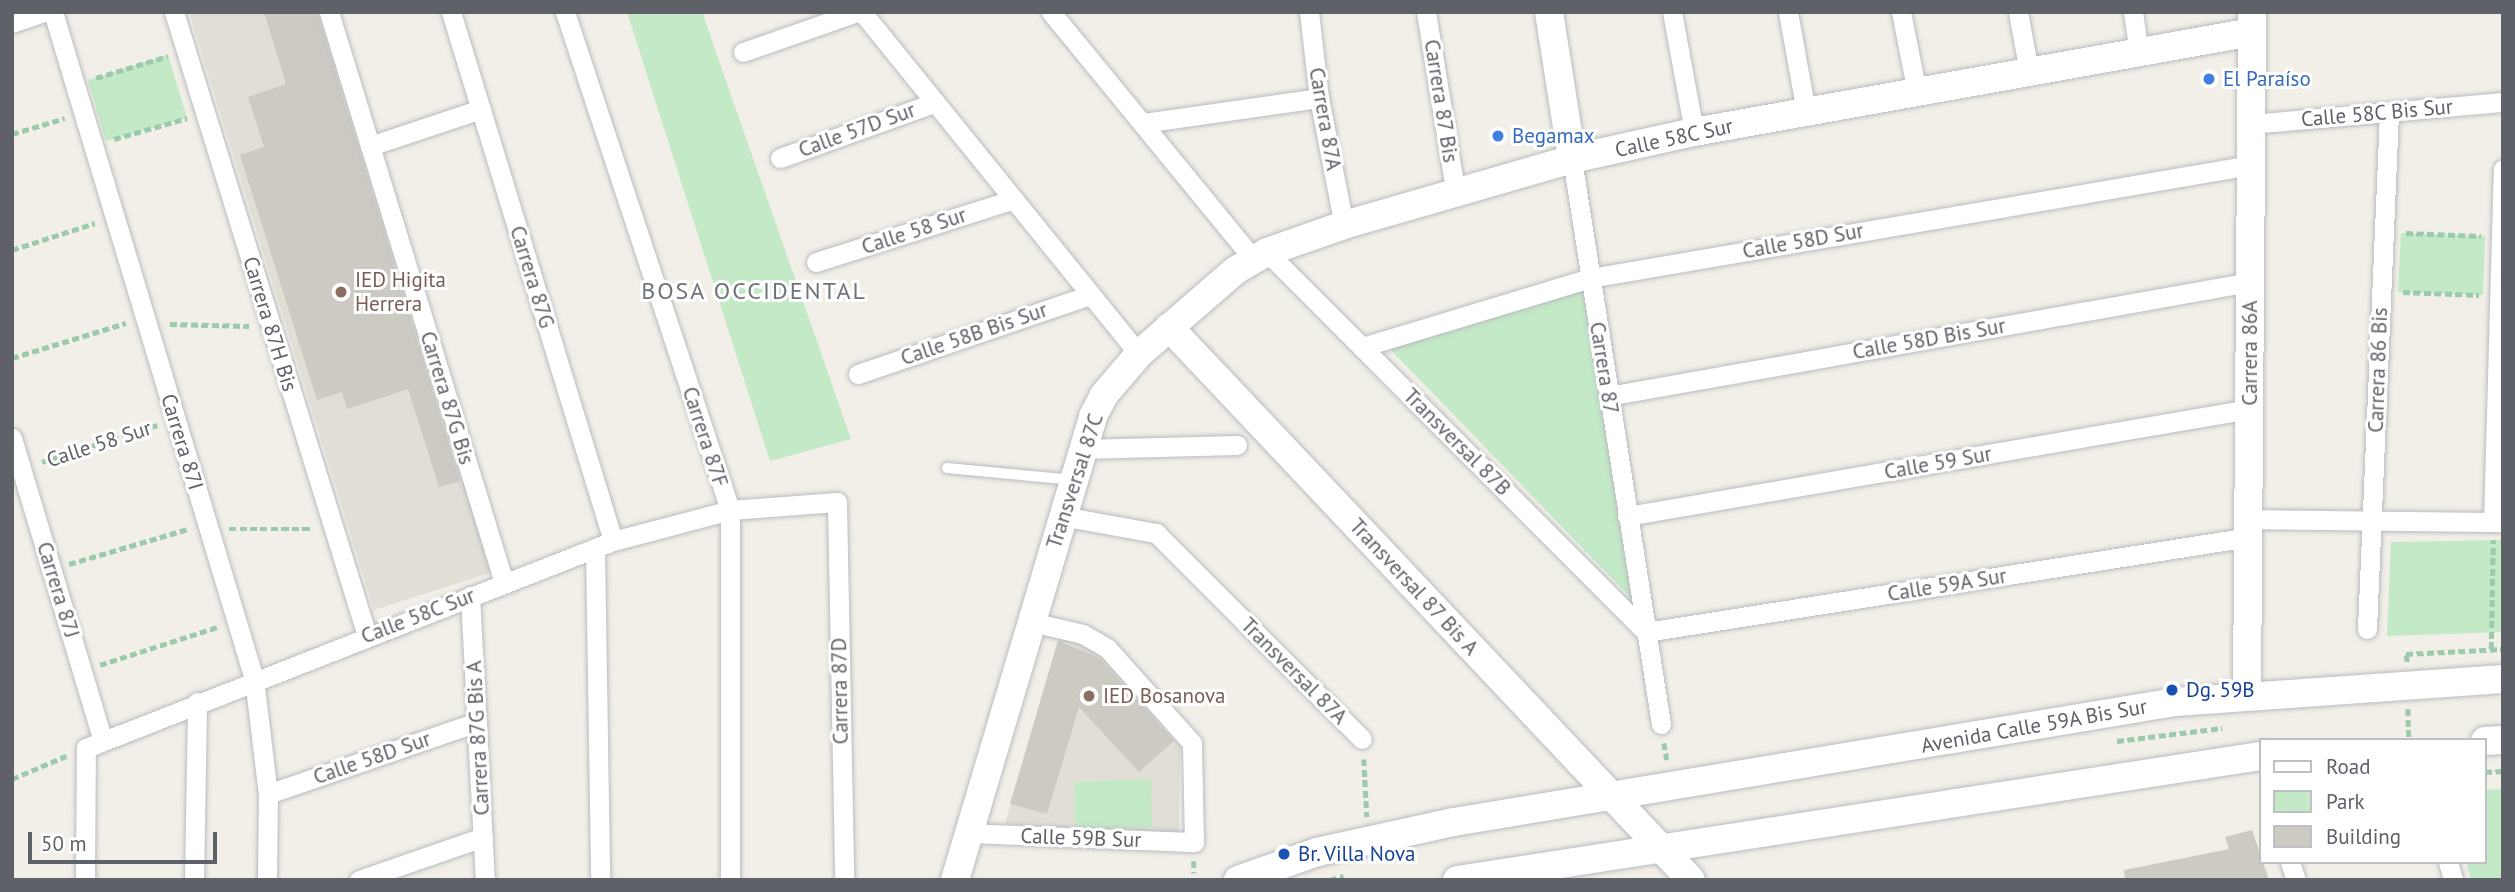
<!DOCTYPE html>
<html>
<head>
<meta charset="utf-8">
<style>
  body { margin:0 }
  #map { position:relative; width:2515px; height:892px; overflow:hidden; background:#f1efe7; font-family:"PT Sans",sans-serif }
  div>[style] { position:absolute }
  .education>* { inset:0; background:#e1dfd5 }
  .green>* { inset:0; background:#c3e9c6 }
  .building>* { inset:0; background:#cccac3 }
  .path>* { height:4.5px; margin-top:-2.25px; transform-origin:0; background:repeating-linear-gradient(90deg,#9bcaad 0 7px,transparent 0 10.5px) }
  .roads { filter:drop-shadow(0 0 2px #b9bbc1) drop-shadow(0 0 2px #b9bbc1) }
  .lane>* { height:10px; margin:-5px; padding:0 5px; transform-origin:5px; border-radius:5px; background:#fff }
  .street>* { height:19px; margin:-9.5px; padding:0 9.5px; transform-origin:9.5px; border-radius:9.5px; background:#fff }
  .secondary>* { height:28px; margin:-14px; padding:0 14px; transform-origin:14px; border-radius:14px; background:#fff }
  .dots>* { width:19px; height:19px; translate:-50% -50%; box-sizing:border-box; border:4px solid #fff; border-radius:50% }
  span { translate:-50% -50%; white-space:nowrap; text-align:center; line-height:1.15; -webkit-text-stroke:6px #fff; paint-order:stroke }
  .shop-label { font-size:21px; color:#366cbe }
  .left { translate:0 -50%; text-align:left }
  .street-label { font-size:21px; color:#5e6168 }
  .education-label { font-size:21px; color:#785e54 }
  .transit-label { font-size:21px; color:#164399 }
  .quarter-label { font-size:24px; color:#6f737a; letter-spacing:2px }
  .frame { position:absolute; inset:0; border:14px solid #5e6168; pointer-events:none }
  .legend { position:absolute; left:2259px; top:738px; width:228px; height:126px; box-sizing:border-box; background:#fff; border:2px solid #bfc0c3; margin:0; padding:9px 12px; list-style:none; font-size:21px; color:#5e6168 }
  .legend li { display:flex; align-items:center; gap:14px; height:35px }
  .legend b { width:35px; border:2px solid #bfc0c3 }
  .scale { position:absolute; left:28px; top:832px; width:189px; height:32px; box-sizing:border-box; border:4px solid #5e6168; border-top:0; padding-left:9px; font-size:21px; line-height:24px; white-space:nowrap; color:#5e6168; -webkit-text-stroke:5px #fff; paint-order:stroke }
</style>
</head>
<body>
<div id="map">
  <div class="education">
    <i style="clip-path:polygon(189px 12px,319px 12px,493px 572px,374px 610px)"></i>
    <i style="clip-path:polygon(1059px 636px,1096px 650px,1180px 746px,1179px 834px,1005px 824px)"></i>
  </div>
  <div class="green">
    <i style="clip-path:polygon(627px 12px,702px 12px,851px 439px,770px 461px)"></i>
    <i style="clip-path:polygon(168px 55px,187px 118px,106px 141px,88px 80px)"></i>
    <i style="clip-path:polygon(2401px 233px,2485px 236px,2483px 295px,2398px 292px)"></i>
    <i style="clip-path:polygon(1582px 285px,1632px 599px,1390px 349px)"></i>
    <i style="clip-path:polygon(2503px 540px,2503px 632px,2387px 636px,2391px 542px)"></i>
    <i style="clip-path:polygon(1151px 779px,1152px 827px,1075px 829px,1074px 782px)"></i>
    <i style="clip-path:polygon(2503px 789px,2503px 880px,2471px 880px,2466px 862px,2485px 862px,2485px 790px)"></i>
  </div>
  <div class="building">
    <i style="clip-path:polygon(264px 12px,317px 12px,460px 481px,439px 487px,408px 389px,347px 409px,342px 392px,317px 400px,240px 155px,264px 147px,248px 97px,286px 84px)"></i>
    <i style="clip-path:polygon(1058px 641px,1099px 658px,1174px 741px,1139px 772px,1079px 707px,1047px 814px,1010px 804px)"></i>
    <i style="clip-path:polygon(2252px 830px,2269px 880px,2125px 880px,2124px 870px,2229px 849px,2225px 837px)"></i>
  </div>
  <div class="path">
    <i style="left:96px;top:78px;width:75px;rotate:-17deg"></i>
    <i style="left:12px;top:134px;width:55px;rotate:-16.8deg"></i>
    <i style="left:114px;top:139px;width:76px;rotate:-16deg"></i>
    <i style="left:2406px;top:233px;width:75px;rotate:2.3deg"></i>
    <i style="left:12px;top:250px;width:87px;rotate:-18deg"></i>
    <i style="left:2403px;top:292px;width:76px;rotate:2.3deg"></i>
    <i style="left:170px;top:324px;width:79px;rotate:1.5deg"></i>
    <i style="left:12px;top:358px;width:119px;rotate:-17.1deg"></i>
    <i style="left:42px;top:462px;width:121px;rotate:-17.8deg"></i>
    <i style="left:229px;top:529px;width:82px"></i>
    <i style="left:69px;top:564px;width:124px;rotate:-16.4deg"></i>
    <i style="left:2491px;top:649px;width:109px;rotate:-88.9deg"></i>
    <i style="left:2407px;top:662px;width:8px;rotate:-97deg"></i>
    <i style="left:2406px;top:654px;width:97px;rotate:-3deg"></i>
    <i style="left:100px;top:665px;width:124px;rotate:-17.9deg"></i>
    <i style="left:2408px;top:709px;width:31px;rotate:88deg"></i>
    <i style="left:2117px;top:741px;width:106px;rotate:-7.1deg"></i>
    <i style="left:1664px;top:743px;width:17px;rotate:80deg"></i>
    <i style="left:1364px;top:759px;width:58px;rotate:87deg"></i>
    <i style="left:2485px;top:772px;width:18px;rotate:-3deg"></i>
    <i style="left:12px;top:779px;width:59px;rotate:-23.1deg"></i>
    <i style="left:1194px;top:861px;width:12px;rotate:90deg"></i>
    <i style="left:1330px;top:880px;width:14px;rotate:-17deg"></i>
  </div>
  <div class="roads">
    <div class="lane">
      <i style="left:947px;top:468px;width:127px;rotate:5.4deg"></i>
    </div>
    <div class="street">
      <i style="left:53px;top:12px;width:697px;rotate:73.23deg"></i>
      <i style="left:254px;top:679px;width:116px;rotate:83.1deg"></i>
      <i style="left:268px;top:794px;width:86px;rotate:90.7deg"></i>
      <i style="left:174px;top:12px;width:653px;rotate:72.81deg"></i>
      <i style="left:329px;top:12px;width:597px;rotate:72.96deg"></i>
      <i style="left:451px;top:12px;width:553px;rotate:72.97deg"></i>
      <i style="left:565px;top:12px;width:525px;rotate:71.67deg"></i>
      <i style="left:730px;top:510px;width:370px;rotate:90deg"></i>
      <i style="left:862px;top:12px;width:440px;rotate:51deg"></i>
      <i style="left:1051px;top:12px;width:319px;rotate:50.7deg"></i>
      <i style="left:1309px;top:12px;width:87px;rotate:83.4deg"></i>
      <i style="left:1319px;top:98px;width:129px;rotate:78.9deg"></i>
      <i style="left:1426px;top:12px;width:179px;rotate:80.7deg"></i>
      <i style="left:1672px;top:12px;width:122px;rotate:79.6deg"></i>
      <i style="left:1788px;top:12px;width:102px;rotate:79.8deg"></i>
      <i style="left:1901px;top:12px;width:83px;rotate:78.8deg"></i>
      <i style="left:2018px;top:12px;width:61px;rotate:79.6deg"></i>
      <i style="left:2133px;top:12px;width:41px;rotate:81.7deg"></i>
      <i style="left:12px;top:23px;width:34px;rotate:-19deg"></i>
      <i style="left:743px;top:52px;width:121px;rotate:-19.3deg"></i>
      <i style="left:1143px;top:123px;width:178px;rotate:-8.1deg"></i>
      <i style="left:2251px;top:124px;width:253px;rotate:-5deg"></i>
      <i style="left:370px;top:146px;width:117px;rotate:-18.4deg"></i>
      <i style="left:780px;top:158px;width:164px;rotate:-19.7deg"></i>
      <i style="left:1572px;top:159px;width:572px;rotate:81.05deg"></i>
      <i style="left:1267px;top:252px;width:537px;rotate:45.08deg"></i>
      <i style="left:1646px;top:632px;width:610px;rotate:-8.95deg"></i>
      <i style="left:816px;top:262px;width:205px;rotate:-17.6deg"></i>
      <i style="left:1362px;top:347px;width:238px;rotate:-16.8deg"></i>
      <i style="left:1590px;top:278px;width:671px;rotate:-9.7deg"></i>
      <i style="left:858px;top:374px;width:245px;rotate:-18.8deg"></i>
      <i style="left:1608px;top:396px;width:652px;rotate:-10.07deg"></i>
      <i style="left:12px;top:438px;width:316px;rotate:73.3deg"></i>
      <i style="left:1082px;top:449px;width:155px;rotate:-1.5deg"></i>
      <i style="left:1062px;top:516px;width:96px;rotate:10.3deg"></i>
      <i style="left:1156px;top:533px;width:291px;rotate:45deg"></i>
      <i style="left:1627px;top:516px;width:631px;rotate:-9.76deg"></i>
      <i style="left:2249px;top:519px;width:254px;rotate:0.7deg"></i>
      <i style="left:2493px;top:522px;width:353px;rotate:-88.4deg"></i>
      <i style="left:595px;top:548px;width:332px;rotate:89.1deg"></i>
      <i style="left:470px;top:596px;width:284px;rotate:87deg"></i>
      <i style="left:2367px;top:629px;width:517px;rotate:-87.56deg"></i>
      <i style="left:268px;top:794px;width:221px;rotate:-19deg"></i>
      <i style="left:968px;top:833px;width:226px;rotate:2.3deg"></i>
      <i style="left:1194px;top:842px;width:99px;rotate:-91.2deg"></i>
      <i style="left:1192px;top:743px;width:127px;rotate:-131.8deg"></i>
      <i style="left:1107px;top:648px;width:28px;rotate:-150deg"></i>
      <i style="left:1083px;top:634px;width:53px;rotate:-167deg"></i>
      <i style="left:2290px;top:862px;width:19px;rotate:72deg"></i>
      <i style="left:2448px;top:862px;width:19px;rotate:74deg"></i>
      <i style="left:85px;top:880px;width:132px;rotate:-89.6deg"></i>
      <i style="left:86px;top:748px;width:566px;rotate:-21.44deg"></i>
      <i style="left:613px;top:541px;width:121px;rotate:-14.8deg"></i>
      <i style="left:730px;top:510px;width:107px;rotate:-4.3deg"></i>
      <i style="left:837px;top:502px;width:378px;rotate:88.9deg"></i>
      <i style="left:194px;top:880px;width:178px;rotate:-89deg"></i>
      <i style="left:359px;top:880px;width:131px;rotate:-19.1deg"></i>
    </div>
    <div class="secondary">
      <i style="left:1549px;top:12px;width:149px;rotate:81.1deg"></i>
      <i style="left:1169px;top:327px;width:760px;rotate:46.65deg"></i>
      <i style="left:2247px;top:695px;width:683px;rotate:-89.58deg"></i>
      <i style="left:2485px;top:741px;width:18px;rotate:-3deg"></i>
      <i style="left:955px;top:880px;width:484px;rotate:-73.4deg"></i>
      <i style="left:1093px;top:416px;width:24px;rotate:-62deg"></i>
      <i style="left:1104px;top:395px;width:54px;rotate:-49.5deg"></i>
      <i style="left:1139px;top:354px;width:128px;rotate:-40.9deg"></i>
      <i style="left:1236px;top:270px;width:36px;rotate:-30deg"></i>
      <i style="left:1267px;top:252px;width:82px;rotate:-19.3deg"></i>
      <i style="left:1344px;top:225px;width:237px;rotate:-16.1deg"></i>
      <i style="left:1572px;top:159px;width:125px;rotate:-12.5deg"></i>
      <i style="left:1694px;top:132px;width:567px;rotate:-10.16deg"></i>
      <i style="left:1238px;top:880px;width:84px;rotate:-19.5deg"></i>
      <i style="left:1317px;top:852px;width:140px;rotate:-12.4deg"></i>
      <i style="left:1454px;top:822px;width:731px;rotate:-9.45deg"></i>
      <i style="left:2175px;top:702px;width:329px;rotate:-4deg"></i>
      <i style="left:1457px;top:880px;width:814px;rotate:-8.77deg"></i>
    </div>
  </div>
  <div class="dots">
    <i style="left:2209px;top:79px;background:#3f7fe0"></i>
    <i style="left:1498px;top:136px;background:#3f7fe0"></i>
    <i style="left:341px;top:292px;background:#8d6e63"></i>
    <i style="left:2172px;top:690px;background:#1a4fb4"></i>
    <i style="left:1089px;top:696px;background:#8d6e63"></i>
    <i style="left:1284px;top:854px;background:#1a4fb4"></i>
  </div>
  <div class="shop-label">
    <span class="left" style="left:2223px;top:79px">El Paraíso</span>
    <span class="left" style="left:1512px;top:136px">Begamax</span>
  </div>
  <div class="street-label">
    <span style="left:1441px;top:101px;rotate:81deg">Carrera 87 Bis</span>
    <span style="left:2377px;top:113px;rotate:-5deg">Calle 58C Bis Sur</span>
    <span style="left:1325px;top:119px;rotate:80deg">Carrera 87A</span>
    <span style="left:857px;top:130px;rotate:-20deg">Calle 57D Sur</span>
    <span style="left:1674px;top:138px;rotate:-12deg">Calle 58C Sur</span>
    <span style="left:914px;top:231px;rotate:-18deg">Calle 58 Sur</span>
    <span style="left:1803px;top:241px;rotate:-10deg">Calle 58D Sur</span>
    <span style="left:532px;top:277px;rotate:73deg">Carrera 87G</span>
    <span style="left:270px;top:324px;rotate:73deg">Carrera 87H Bis</span>
    <span style="left:974px;top:334px;rotate:-19deg">Calle 58B Bis Sur</span>
    <span style="left:1929px;top:339px;rotate:-10deg">Calle 58D Bis Sur</span>
    <span style="left:2250px;top:353px;rotate:-90deg">Carrera 86A</span>
    <span style="left:1604px;top:368px;rotate:81deg">Carrera 87</span>
    <span style="left:2378px;top:370px;rotate:-88deg">Carrera 86 Bis</span>
    <span style="left:447px;top:398px;rotate:73deg">Carrera 87G Bis</span>
    <span style="left:705px;top:437px;rotate:72deg">Carrera 87F</span>
    <span style="left:182px;top:442px;rotate:73deg">Carrera 87I</span>
    <span style="left:1457px;top:442px;rotate:45deg">Transversal 87B</span>
    <span style="left:99px;top:444px;rotate:-18deg">Calle 58 Sur</span>
    <span style="left:1938px;top:463px;rotate:-10deg">Calle 59 Sur</span>
    <span style="left:1075px;top:481px;rotate:-72deg">Transversal 87C</span>
    <span style="left:1947px;top:585px;rotate:-9deg">Calle 59A Sur</span>
    <span style="left:1414px;top:587px;rotate:47deg">Transversal 87 Bis A</span>
    <span style="left:58px;top:590px;rotate:73deg">Carrera 87J</span>
    <span style="left:418px;top:616px;rotate:-21deg">Calle 58C Sur</span>
    <span style="left:1294px;top:671px;rotate:45deg">Transversal 87A</span>
    <span style="left:840px;top:691px;rotate:-91deg">Carrera 87D</span>
    <span style="left:2034px;top:726px;rotate:-10deg">Avenida Calle 59A Bis Sur</span>
    <span style="left:478px;top:738px;rotate:-93deg">Carrera 87G Bis A</span>
    <span style="left:372px;top:758px;rotate:-19deg">Calle 58D Sur</span>
    <span style="left:1081px;top:838px;rotate:2deg">Calle 59B Sur</span>
  </div>
  <div class="education-label">
    <span class="left" style="left:355px;top:292px">IED Higita<br>Herrera</span>
    <span class="left" style="left:1103px;top:696px">IED Bosanova</span>
  </div>
  <div class="transit-label">
    <span class="left" style="left:2186px;top:690px">Dg. 59B</span>
    <span class="left" style="left:1298px;top:854px">Br. Villa Nova</span>
  </div>
  <div class="quarter-label">
    <span style="left:754px;top:291px">BOSA OCCIDENTAL</span>
  </div>
  <div class="frame"></div>
  <ul class="legend">
  <li><b style="height:9px;background:#fff"></b>Road</li>
  <li><b style="height:19px;background:#c3e9c6"></b>Park</li>
  <li><b style="height:19px;background:#cccac3"></b>Building</li>
  </ul>
  <div class="scale">50 m</div>
</div>
</body>
</html>
